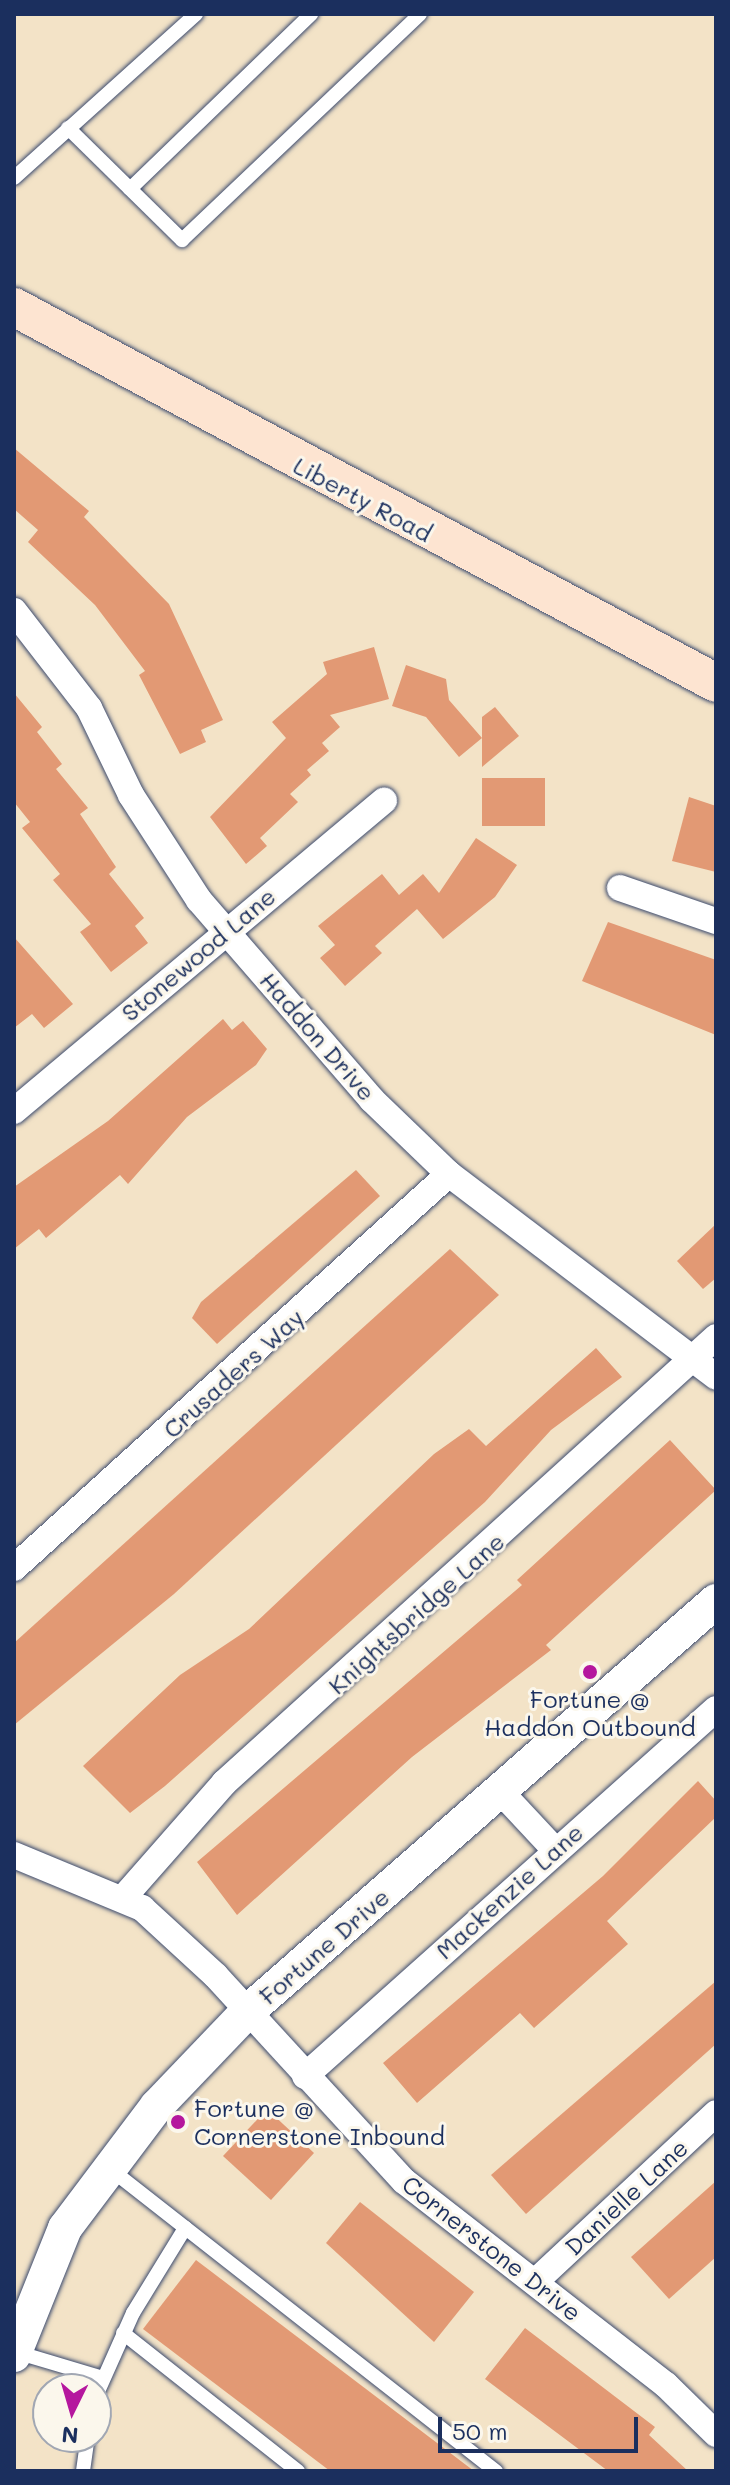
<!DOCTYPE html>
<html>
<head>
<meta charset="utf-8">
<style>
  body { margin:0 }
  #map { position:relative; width:730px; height:2485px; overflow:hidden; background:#f3e3c7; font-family:Mali,sans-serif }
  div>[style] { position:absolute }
  .building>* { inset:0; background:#e29974 }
  .roads { filter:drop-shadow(0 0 2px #3b4a6e) drop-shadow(0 0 2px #3b4a6e) }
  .service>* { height:14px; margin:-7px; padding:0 7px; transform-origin:7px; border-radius:7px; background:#fff }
  .minor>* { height:26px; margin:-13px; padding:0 13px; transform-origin:13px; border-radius:13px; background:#fff }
  .tertiary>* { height:34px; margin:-17px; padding:0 17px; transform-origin:17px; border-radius:17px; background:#fff }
  .secondary>* { height:38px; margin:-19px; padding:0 19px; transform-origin:19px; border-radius:19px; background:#fde4d1 }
  .dots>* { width:22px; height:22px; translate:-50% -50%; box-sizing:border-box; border:4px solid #fbf7ec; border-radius:50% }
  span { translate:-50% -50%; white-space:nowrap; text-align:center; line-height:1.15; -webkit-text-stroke:6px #fbf7ec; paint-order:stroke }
  .street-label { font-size:24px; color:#1b2f5e }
  .poi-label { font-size:24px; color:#1b2f5e }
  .left { translate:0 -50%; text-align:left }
  .frame { position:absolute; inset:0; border:16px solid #1b2f5e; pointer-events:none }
  .north { position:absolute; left:32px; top:2373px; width:80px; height:80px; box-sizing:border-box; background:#fbf7ec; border:2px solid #a1a7b3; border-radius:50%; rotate:185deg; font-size:22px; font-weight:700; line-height:32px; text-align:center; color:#1b2f5e }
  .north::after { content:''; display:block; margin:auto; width:28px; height:36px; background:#b5179e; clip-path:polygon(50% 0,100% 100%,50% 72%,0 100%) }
  .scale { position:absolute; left:438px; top:2417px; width:200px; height:36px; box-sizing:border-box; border:4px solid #1b2f5e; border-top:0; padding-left:10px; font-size:24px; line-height:28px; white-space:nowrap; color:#1b2f5e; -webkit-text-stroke:6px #fbf7ec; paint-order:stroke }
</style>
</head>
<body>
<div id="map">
  <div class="building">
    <i style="clip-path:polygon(14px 448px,89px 511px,84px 517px,169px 604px,223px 720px,201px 730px,206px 742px,180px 754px,139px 675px,145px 671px,95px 605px,28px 542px,38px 530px,14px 509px)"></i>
    <i style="clip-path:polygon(374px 647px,389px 699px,330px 715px,340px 727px,322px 743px,329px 751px,307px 770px,311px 775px,290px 794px,298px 802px,260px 838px,267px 846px,246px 864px,210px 817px,286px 738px,272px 722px,327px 674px,323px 662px)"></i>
    <i style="clip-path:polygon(406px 665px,446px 679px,449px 700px,482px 738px,459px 757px,426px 717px,392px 706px)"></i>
    <i style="clip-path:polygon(14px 693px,42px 727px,37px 732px,62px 764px,56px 769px,88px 808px,80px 814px,116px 867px,109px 874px,144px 918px,135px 926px,148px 943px,111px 972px,80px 932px,91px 924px,53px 880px,60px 874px,22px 828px,30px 822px,14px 802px)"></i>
    <i style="clip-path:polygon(495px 707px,519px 736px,482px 767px,482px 717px)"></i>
    <i style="clip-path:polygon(482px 778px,545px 778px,545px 826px,482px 826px)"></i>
    <i style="clip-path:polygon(689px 797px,716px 806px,716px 872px,672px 861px)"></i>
    <i style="clip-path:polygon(476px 838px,517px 865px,495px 897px,443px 939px,417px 909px,375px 946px,382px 953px,345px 986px,320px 958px,335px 945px,318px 926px,382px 874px,399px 895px,423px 874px,439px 893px)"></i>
    <i style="clip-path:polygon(608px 922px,716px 960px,716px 1035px,582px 981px)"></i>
    <i style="clip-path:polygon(14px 937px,73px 1004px,44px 1028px,32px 1014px,14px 1028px)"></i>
    <i style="clip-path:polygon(223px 1019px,232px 1030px,243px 1021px,267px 1049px,256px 1065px,187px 1117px,128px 1184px,120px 1175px,46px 1238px,39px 1229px,14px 1249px,14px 1187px,108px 1121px)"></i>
    <i style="clip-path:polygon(356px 1170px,380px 1196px,217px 1344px,192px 1318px,201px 1302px)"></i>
    <i style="clip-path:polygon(716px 1224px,716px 1278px,703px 1289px,677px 1261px)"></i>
    <i style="clip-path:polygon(450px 1249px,499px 1295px,174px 1594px,14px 1725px,14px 1643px)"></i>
    <i style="clip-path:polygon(596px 1348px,622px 1377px,551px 1430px,485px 1502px,165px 1786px,130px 1813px,83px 1766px,180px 1675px,249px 1629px,434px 1454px,469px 1429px,486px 1446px)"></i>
    <i style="clip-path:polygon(670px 1440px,716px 1490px,546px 1645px,551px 1650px,412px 1757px,237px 1915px,197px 1862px,522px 1585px,517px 1580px)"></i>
    <i style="clip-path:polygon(698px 1781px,716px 1801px,716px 1817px,607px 1921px,628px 1944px,534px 2028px,520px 2013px,417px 2103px,383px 2063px,603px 1876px)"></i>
    <i style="clip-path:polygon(716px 1981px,716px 2044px,526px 2214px,491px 2175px)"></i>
    <i style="clip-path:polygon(267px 2109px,314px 2153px,271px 2200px,223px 2156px)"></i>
    <i style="clip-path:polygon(716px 2181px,716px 2257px,669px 2299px,631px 2257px)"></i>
    <i style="clip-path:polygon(360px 2202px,474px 2292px,434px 2342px,326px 2243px)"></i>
    <i style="clip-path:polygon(196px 2260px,474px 2471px,330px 2471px,143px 2329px)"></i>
    <i style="clip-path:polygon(525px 2328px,655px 2427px,649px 2435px,688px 2471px,608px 2471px,485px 2379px)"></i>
  </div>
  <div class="roads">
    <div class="service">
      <i style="left:68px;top:128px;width:160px;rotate:44.5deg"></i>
      <i style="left:182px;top:240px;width:328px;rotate:-43.5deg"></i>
      <i style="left:14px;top:178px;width:245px;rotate:-42deg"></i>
      <i style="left:130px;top:189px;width:252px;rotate:-44deg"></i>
      <i style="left:109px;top:2168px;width:492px;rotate:38.1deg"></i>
      <i style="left:123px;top:2333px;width:223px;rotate:38.3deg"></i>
      <i style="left:16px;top:2352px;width:88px;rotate:16.6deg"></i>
      <i style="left:96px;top:2396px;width:91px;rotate:-66deg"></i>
      <i style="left:133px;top:2313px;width:100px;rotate:-58.5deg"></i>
      <i style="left:83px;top:2471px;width:34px;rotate:-82deg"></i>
    </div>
    <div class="minor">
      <i style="left:14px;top:611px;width:123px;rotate:52.3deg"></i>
      <i style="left:89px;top:708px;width:97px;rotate:64.2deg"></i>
      <i style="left:131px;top:795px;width:125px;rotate:57.1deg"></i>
      <i style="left:199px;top:900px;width:264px;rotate:49.1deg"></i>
      <i style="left:372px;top:1100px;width:107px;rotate:43.9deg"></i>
      <i style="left:449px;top:1174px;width:335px;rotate:37.2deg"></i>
      <i style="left:620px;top:888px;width:102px;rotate:19deg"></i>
      <i style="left:14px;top:1111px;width:483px;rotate:-40deg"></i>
      <i style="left:14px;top:1568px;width:587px;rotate:-42.17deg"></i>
      <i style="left:500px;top:1791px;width:81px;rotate:47deg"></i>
      <i style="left:14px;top:1855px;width:139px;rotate:22.5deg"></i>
      <i style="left:142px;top:1908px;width:100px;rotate:42.6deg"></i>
      <i style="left:216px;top:1976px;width:278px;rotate:47.5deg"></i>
      <i style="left:404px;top:2181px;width:332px;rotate:37.9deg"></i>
      <i style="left:666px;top:2385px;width:70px;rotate:44.4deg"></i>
      <i style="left:124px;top:1897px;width:152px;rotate:-48.7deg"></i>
      <i style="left:224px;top:1783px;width:664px;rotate:-42.19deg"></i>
      <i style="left:305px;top:2076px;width:551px;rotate:-41.76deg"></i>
      <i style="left:536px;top:2281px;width:246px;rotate:-43deg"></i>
    </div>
    <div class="tertiary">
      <i style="left:14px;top:2355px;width:137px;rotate:-68.1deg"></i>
      <i style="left:65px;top:2228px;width:153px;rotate:-53deg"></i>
      <i style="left:157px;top:2106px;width:129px;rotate:-46.3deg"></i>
      <i style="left:246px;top:2013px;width:625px;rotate:-41.24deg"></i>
    </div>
    <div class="secondary">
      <i style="left:14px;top:307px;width:796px;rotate:28.17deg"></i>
    </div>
  </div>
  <div class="dots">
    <i style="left:590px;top:1672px;background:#b5179e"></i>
    <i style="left:178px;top:2122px;background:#b5179e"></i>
  </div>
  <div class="street-label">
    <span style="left:363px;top:499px;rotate:28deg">Liberty Road</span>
    <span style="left:198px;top:954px;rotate:-40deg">Stonewood Lane</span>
    <span style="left:318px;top:1036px;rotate:49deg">Haddon Drive</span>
    <span style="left:233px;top:1373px;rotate:-42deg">Crusaders Way</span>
    <span style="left:416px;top:1613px;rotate:-42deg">Knightsbridge Lane</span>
    <span style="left:509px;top:1891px;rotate:-42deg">Mackenzie Lane</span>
    <span style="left:324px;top:1946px;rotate:-41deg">Fortune Drive</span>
    <span style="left:626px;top:2197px;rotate:-43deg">Danielle Lane</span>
    <span style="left:492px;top:2248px;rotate:38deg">Cornerstone Drive</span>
  </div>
  <div class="poi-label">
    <span style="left:590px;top:1713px">Fortune @<br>Haddon Outbound</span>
    <span class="left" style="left:194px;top:2122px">Fortune @<br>Cornerstone Inbound</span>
  </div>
  <div class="frame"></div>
  <div class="north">N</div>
  <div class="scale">50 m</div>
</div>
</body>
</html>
